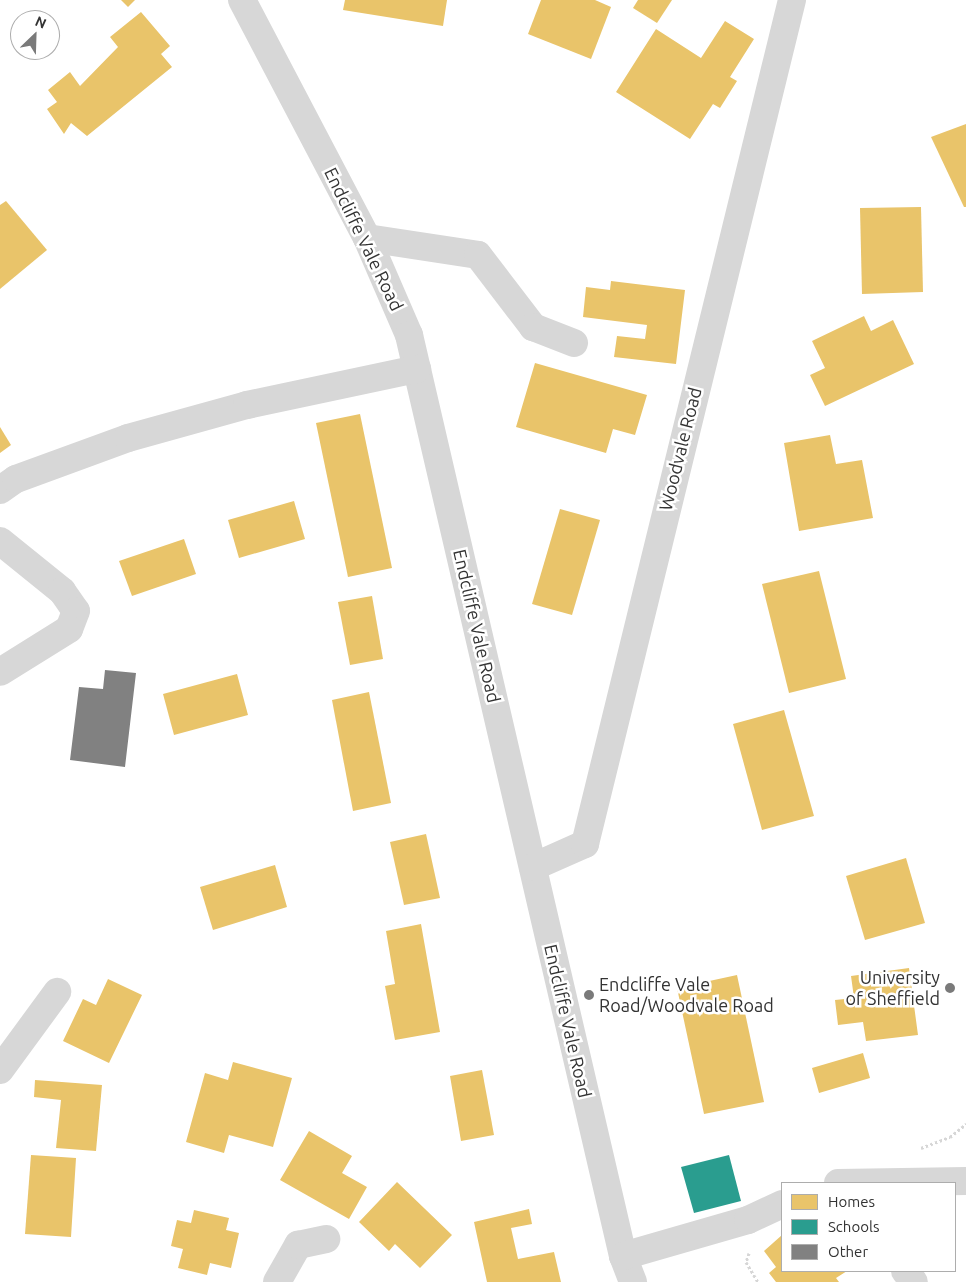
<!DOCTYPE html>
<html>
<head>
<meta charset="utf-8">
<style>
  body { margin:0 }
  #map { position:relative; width:966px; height:1282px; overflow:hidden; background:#fff; font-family:Ubuntu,sans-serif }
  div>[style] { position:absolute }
  .homes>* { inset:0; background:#e9c46a }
  .schools>* { inset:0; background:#2a9d8f }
  .building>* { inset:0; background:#818181 }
  .path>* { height:3px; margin-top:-1.5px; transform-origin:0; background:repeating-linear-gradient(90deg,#d6d6d6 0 2.5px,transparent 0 5px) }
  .minor>* { height:28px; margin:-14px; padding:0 14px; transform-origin:14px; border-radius:14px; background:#d7d7d7 }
  .dots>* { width:14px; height:14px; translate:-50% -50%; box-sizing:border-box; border:2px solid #fff; border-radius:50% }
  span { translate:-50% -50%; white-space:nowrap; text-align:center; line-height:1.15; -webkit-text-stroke:5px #fff; paint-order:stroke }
  .street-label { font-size:18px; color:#333 }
  .poi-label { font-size:18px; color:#333 }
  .right { translate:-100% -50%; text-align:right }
  .left { translate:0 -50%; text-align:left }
  .legend { position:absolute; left:781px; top:1182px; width:175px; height:90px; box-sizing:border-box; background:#fff; border:1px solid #adadad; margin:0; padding:6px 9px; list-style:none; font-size:15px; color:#333 }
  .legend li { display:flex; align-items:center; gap:10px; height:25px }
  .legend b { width:25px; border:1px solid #adadad }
  .north { position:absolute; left:10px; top:10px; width:50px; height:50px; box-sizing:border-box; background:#fff; border:1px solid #adadad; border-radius:50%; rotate:24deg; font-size:14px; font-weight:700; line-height:20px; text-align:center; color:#333 }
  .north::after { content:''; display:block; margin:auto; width:18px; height:22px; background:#7a7a7a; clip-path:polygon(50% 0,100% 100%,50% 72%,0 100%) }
</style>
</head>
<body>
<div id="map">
  <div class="homes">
    <i style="clip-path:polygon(121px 0,135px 0,128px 7px)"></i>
    <i style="clip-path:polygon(345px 0,447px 0,443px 26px,343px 10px)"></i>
    <i style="clip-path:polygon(541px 0,595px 0,611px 7px,591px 59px,528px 34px)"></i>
    <i style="clip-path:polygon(638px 0,672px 0,657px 23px,633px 8px)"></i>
    <i style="clip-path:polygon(141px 12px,170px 46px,161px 54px,172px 67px,87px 136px,71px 123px,64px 134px,47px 109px,57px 102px,48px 90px,70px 72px,80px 86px,118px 47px,110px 37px)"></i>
    <i style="clip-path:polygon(725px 21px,754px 39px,730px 77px,737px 81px,720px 108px,713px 104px,690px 139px,616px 92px,656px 29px,701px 58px)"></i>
    <i style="clip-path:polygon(966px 124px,966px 207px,964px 207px,931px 137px)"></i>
    <i style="clip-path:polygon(6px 201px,47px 250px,0 289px,0 205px)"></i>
    <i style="clip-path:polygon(921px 207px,923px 292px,862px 294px,860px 208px)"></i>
    <i style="clip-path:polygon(611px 281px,685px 290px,676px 364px,614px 357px,617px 336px,645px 339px,647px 325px,583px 317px,586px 287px,610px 290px)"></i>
    <i style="clip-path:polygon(864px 316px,871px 331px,893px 320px,914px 364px,825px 406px,810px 375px,825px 368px,812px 341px)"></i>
    <i style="clip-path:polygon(535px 363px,647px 395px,635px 435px,613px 429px,606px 453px,516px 427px)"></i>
    <i style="clip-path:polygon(360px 414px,392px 568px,348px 577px,316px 423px)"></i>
    <i style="clip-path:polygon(0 427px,11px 445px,0 453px)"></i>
    <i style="clip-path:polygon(830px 435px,836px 464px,862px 460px,873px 518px,799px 531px,784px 443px)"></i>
    <i style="clip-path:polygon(294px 501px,305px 539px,239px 558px,228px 520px)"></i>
    <i style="clip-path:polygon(560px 509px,600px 520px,572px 615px,532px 604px)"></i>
    <i style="clip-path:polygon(184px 539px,196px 574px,132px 596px,119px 561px)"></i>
    <i style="clip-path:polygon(819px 571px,846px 679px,789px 693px,762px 584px)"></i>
    <i style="clip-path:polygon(372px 596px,383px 659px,350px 665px,338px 602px)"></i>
    <i style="clip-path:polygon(237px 674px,248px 715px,174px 735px,163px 694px)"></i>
    <i style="clip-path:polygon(369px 692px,391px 803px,353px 811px,332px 700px)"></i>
    <i style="clip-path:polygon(784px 710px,814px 816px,762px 830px,733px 724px)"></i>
    <i style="clip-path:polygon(426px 834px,440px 898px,404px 905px,390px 842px)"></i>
    <i style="clip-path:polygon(906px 858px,925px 923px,865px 940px,846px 876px)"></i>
    <i style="clip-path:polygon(275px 865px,287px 907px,213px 930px,200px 887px)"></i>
    <i style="clip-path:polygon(421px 924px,440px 1032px,395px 1040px,385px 986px,395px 984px,386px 931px)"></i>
    <i style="clip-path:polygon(909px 968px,918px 1035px,866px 1041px,863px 1022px,838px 1025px,835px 1000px,854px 998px,851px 976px)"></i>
    <i style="clip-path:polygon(737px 975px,764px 1102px,704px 1114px,677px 988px)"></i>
    <i style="clip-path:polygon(108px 979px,142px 995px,109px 1063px,63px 1041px,83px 999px,96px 1005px)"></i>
    <i style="clip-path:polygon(863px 1053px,870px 1078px,819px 1093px,812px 1068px)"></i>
    <i style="clip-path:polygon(233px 1062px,292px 1078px,273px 1147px,229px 1135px,224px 1153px,186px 1142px,205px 1073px,228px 1080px)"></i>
    <i style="clip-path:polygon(482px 1070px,494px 1135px,461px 1141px,450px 1076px)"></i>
    <i style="clip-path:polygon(35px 1080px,102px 1085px,96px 1151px,56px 1148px,61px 1100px,34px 1097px)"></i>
    <i style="clip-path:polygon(309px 1131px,352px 1156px,342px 1173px,367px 1187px,349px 1219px,280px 1180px)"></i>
    <i style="clip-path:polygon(31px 1155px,76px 1158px,71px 1237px,25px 1234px)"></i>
    <i style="clip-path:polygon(397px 1182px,452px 1235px,420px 1268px,395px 1244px,389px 1251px,359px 1222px)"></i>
    <i style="clip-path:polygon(529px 1209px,532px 1224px,511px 1228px,518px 1259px,554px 1252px,561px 1282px,487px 1282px,474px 1222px)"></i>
    <i style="clip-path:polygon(194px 1210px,229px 1218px,226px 1230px,239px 1233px,231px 1268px,210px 1263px,207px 1275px,178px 1268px,183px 1249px,171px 1246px,177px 1220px,191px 1223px)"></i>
    <i style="clip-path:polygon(782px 1235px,782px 1271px,847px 1271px,836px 1278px,839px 1282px,776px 1282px,769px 1273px,776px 1267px,764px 1251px)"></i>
  </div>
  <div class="schools">
    <i style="clip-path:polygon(729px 1155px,741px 1201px,694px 1213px,681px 1167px)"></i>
  </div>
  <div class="building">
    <i style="clip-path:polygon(105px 670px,136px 673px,125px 767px,70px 760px,79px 687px,103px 689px)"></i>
  </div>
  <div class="path">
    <i style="left:921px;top:1148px;width:31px;rotate:-21deg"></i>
    <i style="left:950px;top:1137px;width:21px;rotate:-39deg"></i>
    <i style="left:749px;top:1253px;width:9px;rotate:108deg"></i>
    <i style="left:746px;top:1262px;width:23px;rotate:59deg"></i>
  </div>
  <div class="minor">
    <i style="left:242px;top:0;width:269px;rotate:62.3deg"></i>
    <i style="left:367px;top:238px;width:106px;rotate:66.6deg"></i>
    <i style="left:409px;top:335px;width:946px;rotate:76.92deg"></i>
    <i style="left:623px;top:1256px;width:28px;rotate:69deg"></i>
    <i style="left:367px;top:238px;width:112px;rotate:8.7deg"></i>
    <i style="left:478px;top:255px;width:91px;rotate:52.6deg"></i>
    <i style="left:533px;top:327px;width:44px;rotate:21.3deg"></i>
    <i style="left:0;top:490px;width:19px;rotate:-35deg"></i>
    <i style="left:16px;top:479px;width:119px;rotate:-20.1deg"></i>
    <i style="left:128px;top:438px;width:123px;rotate:-15.5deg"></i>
    <i style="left:247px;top:405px;width:174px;rotate:-12deg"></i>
    <i style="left:0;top:541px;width:80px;rotate:38.9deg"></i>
    <i style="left:62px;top:591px;width:24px;rotate:55deg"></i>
    <i style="left:76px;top:611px;width:19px;rotate:111deg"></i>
    <i style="left:69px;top:629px;width:81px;rotate:148.1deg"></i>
    <i style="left:533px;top:867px;width:57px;rotate:-23.9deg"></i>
    <i style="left:585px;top:844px;width:869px;rotate:-76.22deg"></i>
    <i style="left:0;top:1070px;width:97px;rotate:-53.8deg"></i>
    <i style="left:838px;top:1183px;width:128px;rotate:-0.9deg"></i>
    <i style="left:623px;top:1256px;width:130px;rotate:-16.1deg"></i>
    <i style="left:748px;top:1220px;width:38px;rotate:-25deg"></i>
    <i style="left:905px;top:1271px;width:14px;rotate:51deg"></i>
    <i style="left:277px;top:1282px;width:43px;rotate:-60.4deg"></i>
    <i style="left:298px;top:1245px;width:29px;rotate:-12deg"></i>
  </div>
  <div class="dots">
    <i style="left:950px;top:988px;background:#7a7a7a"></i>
    <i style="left:589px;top:995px;background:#7a7a7a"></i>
  </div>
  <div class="street-label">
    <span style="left:364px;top:239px;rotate:64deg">Endcliffe Vale Road</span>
    <span style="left:680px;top:449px;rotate:-76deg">Woodvale Road</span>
    <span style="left:477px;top:626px;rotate:77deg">Endcliffe Vale Road</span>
    <span style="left:568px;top:1021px;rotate:77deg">Endcliffe Vale Road</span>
  </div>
  <div class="poi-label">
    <span class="right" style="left:940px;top:988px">University<br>of Sheffield</span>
    <span class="left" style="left:599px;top:995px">Endcliffe Vale<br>Road/Woodvale Road</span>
  </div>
  <ul class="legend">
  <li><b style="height:14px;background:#e9c46a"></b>Homes</li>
  <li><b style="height:14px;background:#2a9d8f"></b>Schools</li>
  <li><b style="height:14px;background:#818181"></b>Other</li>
  </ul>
  <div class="north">N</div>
</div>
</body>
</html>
